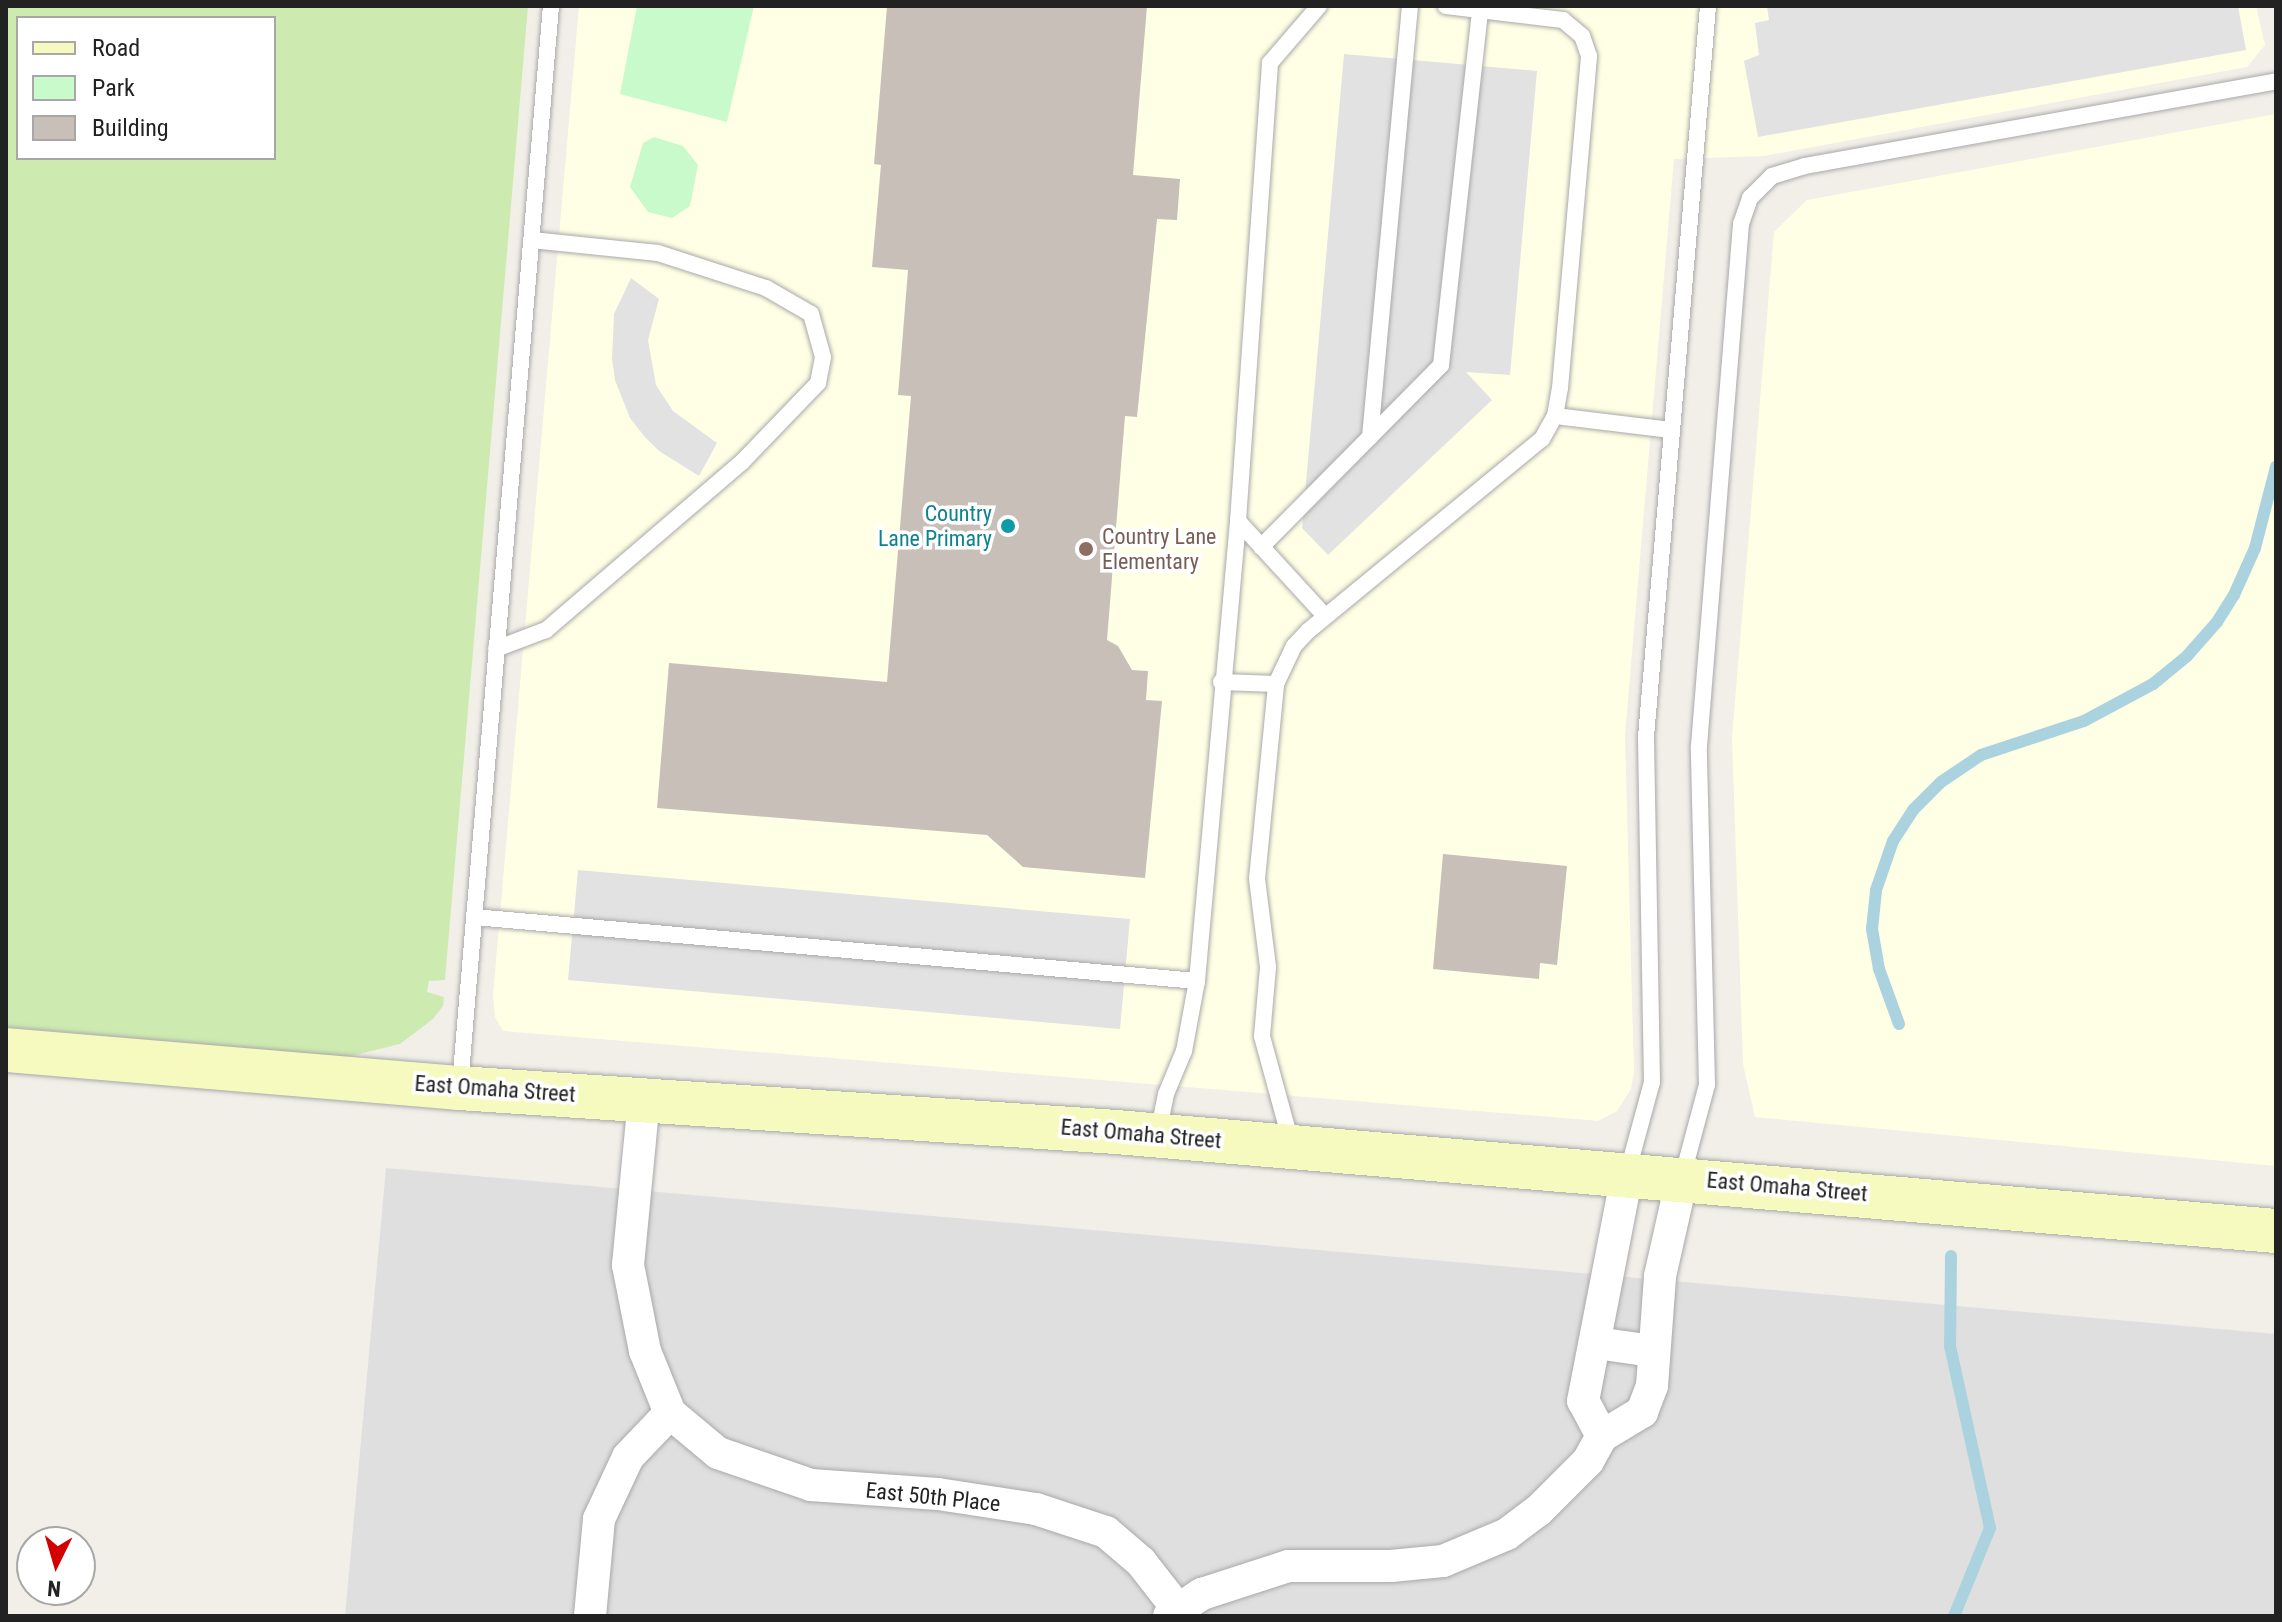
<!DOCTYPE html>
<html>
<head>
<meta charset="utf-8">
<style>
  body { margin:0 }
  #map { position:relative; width:2282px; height:1622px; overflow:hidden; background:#f2efe9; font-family:"Roboto Condensed",sans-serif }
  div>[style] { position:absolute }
  .residential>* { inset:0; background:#e0dfdf }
  .education>* { inset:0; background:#ffffe5 }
  .grass>* { inset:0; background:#cdebb0 }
  .park>* { inset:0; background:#c8facc }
  .parking>* { inset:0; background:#e2e2e2 }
  .stream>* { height:12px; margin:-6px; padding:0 6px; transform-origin:6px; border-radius:6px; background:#aad3df }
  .building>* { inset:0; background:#c7bfb8 }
  .roads { filter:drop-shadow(0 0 2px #a9a9a9) drop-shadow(0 0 2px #a9a9a9) }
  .service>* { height:16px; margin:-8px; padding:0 8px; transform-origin:8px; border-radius:8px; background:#fff }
  .minor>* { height:32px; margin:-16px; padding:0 16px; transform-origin:16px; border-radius:16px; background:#fff }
  .secondary>* { height:44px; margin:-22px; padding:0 22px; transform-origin:22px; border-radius:22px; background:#f7fabf }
  .dots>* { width:22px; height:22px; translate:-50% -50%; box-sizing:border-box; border:4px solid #fff; border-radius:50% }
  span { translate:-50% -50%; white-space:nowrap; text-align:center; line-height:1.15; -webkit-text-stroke:7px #fff; paint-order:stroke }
  .culture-label { font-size:22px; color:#0d838f }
  .right { translate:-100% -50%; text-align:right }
  .education-label { font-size:22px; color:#785e54 }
  .left { translate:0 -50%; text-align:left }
  .street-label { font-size:22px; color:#222 }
  .frame { position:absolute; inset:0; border:8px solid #222; pointer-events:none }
  .legend { position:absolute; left:16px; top:16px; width:260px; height:144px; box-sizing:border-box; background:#fff; border:2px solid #a7a7a7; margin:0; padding:10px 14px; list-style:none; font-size:24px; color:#222 }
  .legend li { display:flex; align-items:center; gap:16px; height:40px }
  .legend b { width:40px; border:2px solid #a7a7a7 }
  .north { position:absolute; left:16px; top:1526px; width:80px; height:80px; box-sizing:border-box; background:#fff; border:2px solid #a7a7a7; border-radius:50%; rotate:185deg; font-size:22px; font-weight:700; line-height:32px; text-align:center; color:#222 }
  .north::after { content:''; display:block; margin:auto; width:28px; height:36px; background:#d40000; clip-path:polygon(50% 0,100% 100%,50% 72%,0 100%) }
</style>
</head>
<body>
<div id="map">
  <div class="residential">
    <i style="clip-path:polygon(386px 1168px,2276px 1334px,2276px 1616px,345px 1616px)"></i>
  </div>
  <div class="education">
    <i style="clip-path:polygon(579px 6px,2256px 6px,2265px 45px,2247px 67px,1764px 156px,1674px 159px,1625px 735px,1634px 1072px,1631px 1089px,1617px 1111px,1598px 1121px,1588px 1120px,503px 1031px,495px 1017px,493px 995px)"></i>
    <i style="clip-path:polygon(2276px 114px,2276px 1166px,1755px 1117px,1743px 1064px,1732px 737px,1774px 232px,1807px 200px)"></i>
  </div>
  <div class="grass">
    <i style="clip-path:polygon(evenodd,6px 6px,528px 6px,445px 980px,429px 981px,427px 992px,444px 997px,443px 1006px,433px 1019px,400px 1044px,347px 1057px,6px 1027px,6px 6px,18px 18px,274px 18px,274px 158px,18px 158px,18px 18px)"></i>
  </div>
  <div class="park">
    <i style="clip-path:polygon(637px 6px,754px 6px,727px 122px,620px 94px)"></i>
    <i style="clip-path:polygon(654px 137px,683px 146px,698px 165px,690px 206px,672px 218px,648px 212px,630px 187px,643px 143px)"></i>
  </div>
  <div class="parking">
    <i style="clip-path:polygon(1767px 6px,2238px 6px,2246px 50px,1758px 137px,1744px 61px,1759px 55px,1755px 23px,1769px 20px)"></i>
    <i style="clip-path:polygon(1344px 54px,1537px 71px,1510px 375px,1466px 372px,1492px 400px,1328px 555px,1302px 528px)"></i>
    <i style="clip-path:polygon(631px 278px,659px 299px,648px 340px,656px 385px,673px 411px,717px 443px,699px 476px,659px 451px,644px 436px,630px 418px,615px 380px,612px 359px,614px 314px)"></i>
    <i style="clip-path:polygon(578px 870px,1130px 919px,1120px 1029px,568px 980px)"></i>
  </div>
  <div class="stream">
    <i style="left:1899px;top:1024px;width:59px;rotate:-110deg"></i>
    <i style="left:1879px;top:969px;width:41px;rotate:-99.9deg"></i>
    <i style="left:1872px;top:929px;width:39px;rotate:-84deg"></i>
    <i style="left:1876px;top:890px;width:52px;rotate:-70.9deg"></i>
    <i style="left:1893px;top:841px;width:38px;rotate:-57deg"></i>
    <i style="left:1914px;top:809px;width:38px;rotate:-45deg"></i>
    <i style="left:1941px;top:782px;width:48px;rotate:-34deg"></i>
    <i style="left:1981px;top:755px;width:108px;rotate:-18.3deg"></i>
    <i style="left:2084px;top:721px;width:78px;rotate:-28.2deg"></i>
    <i style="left:2153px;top:684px;width:44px;rotate:-39.5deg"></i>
    <i style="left:2187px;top:656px;width:45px;rotate:-48.6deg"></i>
    <i style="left:2217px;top:622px;width:32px;rotate:-58deg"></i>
    <i style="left:2234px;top:595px;width:51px;rotate:-65.9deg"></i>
    <i style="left:2255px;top:548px;width:84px;rotate:-75.5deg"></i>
    <i style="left:1951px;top:1256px;width:90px;rotate:90.6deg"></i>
    <i style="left:1950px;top:1346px;width:186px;rotate:77.6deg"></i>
    <i style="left:1990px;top:1528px;width:95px;rotate:112.2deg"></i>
  </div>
  <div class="building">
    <i style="clip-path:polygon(887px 6px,1147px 6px,1133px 175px,1180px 179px,1177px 220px,1157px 219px,1137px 417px,1125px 416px,1107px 640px,1118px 646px,1132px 670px,1148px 671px,1146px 700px,1162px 701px,1145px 878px,1023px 867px,987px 835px,657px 808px,669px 663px,887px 682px,911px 396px,898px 395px,908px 270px,872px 267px,881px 165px,874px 164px)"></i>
    <i style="clip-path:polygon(1443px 854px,1567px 866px,1557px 965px,1540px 963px,1539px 979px,1433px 969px)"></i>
  </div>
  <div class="roads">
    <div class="service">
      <i style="left:1555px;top:416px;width:117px;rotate:6.9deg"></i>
      <i style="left:1370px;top:437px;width:433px;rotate:-84.7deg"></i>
      <i style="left:1238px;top:521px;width:129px;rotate:47.5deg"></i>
      <i style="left:1261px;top:547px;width:256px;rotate:-45.3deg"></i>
      <i style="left:1441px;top:365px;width:357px;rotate:-83.7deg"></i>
      <i style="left:496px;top:649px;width:53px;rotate:-20.8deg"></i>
      <i style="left:546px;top:630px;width:258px;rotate:-40.6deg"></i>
      <i style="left:742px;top:462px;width:110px;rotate:-46.1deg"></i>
      <i style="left:818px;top:383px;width:26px;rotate:-79deg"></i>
      <i style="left:823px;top:357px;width:45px;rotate:-105.6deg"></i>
      <i style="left:811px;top:314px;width:52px;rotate:-150deg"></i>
      <i style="left:766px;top:288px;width:114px;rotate:-162deg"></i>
      <i style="left:658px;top:253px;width:127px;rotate:-174.1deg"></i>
      <i style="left:1221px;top:682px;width:55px;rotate:2.1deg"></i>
      <i style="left:474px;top:917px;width:726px;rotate:5.06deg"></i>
      <i style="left:460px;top:1085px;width:1083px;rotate:-85.18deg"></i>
      <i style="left:1158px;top:1134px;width:41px;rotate:-78.7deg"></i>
      <i style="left:1166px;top:1094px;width:47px;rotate:-67.3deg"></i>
      <i style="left:1184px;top:1051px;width:71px;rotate:-79.5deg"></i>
      <i style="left:1197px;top:981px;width:462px;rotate:-84.9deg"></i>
      <i style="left:1238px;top:521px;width:459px;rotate:-86deg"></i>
      <i style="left:1270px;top:63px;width:75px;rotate:-49.3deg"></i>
      <i style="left:1292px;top:1146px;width:114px;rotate:-105.3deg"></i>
      <i style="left:1262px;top:1036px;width:69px;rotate:-85deg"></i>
      <i style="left:1268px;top:967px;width:89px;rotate:-97.1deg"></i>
      <i style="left:1257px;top:879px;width:196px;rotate:-84.4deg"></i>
      <i style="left:1276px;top:684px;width:42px;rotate:-64.7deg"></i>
      <i style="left:1294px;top:646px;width:21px;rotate:-47deg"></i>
      <i style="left:1308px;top:631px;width:303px;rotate:-39.4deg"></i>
      <i style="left:1542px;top:439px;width:26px;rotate:-61deg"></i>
      <i style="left:1555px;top:416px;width:28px;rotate:-80deg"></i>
      <i style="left:1560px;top:388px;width:333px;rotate:-85deg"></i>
      <i style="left:1589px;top:56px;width:21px;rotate:-109deg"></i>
      <i style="left:1582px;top:36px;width:25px;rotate:-140deg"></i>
      <i style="left:1563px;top:20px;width:118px;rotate:-173.2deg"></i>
      <i style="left:1627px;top:1174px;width:95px;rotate:-74.8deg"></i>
      <i style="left:1652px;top:1082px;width:345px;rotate:-91deg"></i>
      <i style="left:1646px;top:737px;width:734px;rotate:-85.15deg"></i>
      <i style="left:1682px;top:1178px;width:96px;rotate:-75deg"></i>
      <i style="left:1707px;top:1085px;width:339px;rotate:-91.4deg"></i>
      <i style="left:1699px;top:746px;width:524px;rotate:-85.4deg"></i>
      <i style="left:1741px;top:224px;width:28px;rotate:-71deg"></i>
      <i style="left:1750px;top:198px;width:31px;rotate:-45deg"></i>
      <i style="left:1772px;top:176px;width:34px;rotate:-17deg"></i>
      <i style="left:1805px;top:166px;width:479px;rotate:-10.2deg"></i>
    </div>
    <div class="minor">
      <i style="left:1596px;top:1343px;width:58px;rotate:8deg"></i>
      <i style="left:670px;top:1413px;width:62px;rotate:39.8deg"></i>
      <i style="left:718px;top:1453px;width:98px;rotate:19deg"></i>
      <i style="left:811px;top:1485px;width:127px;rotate:4.1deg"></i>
      <i style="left:938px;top:1494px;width:99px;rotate:8.7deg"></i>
      <i style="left:1036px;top:1509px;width:74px;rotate:18.2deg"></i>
      <i style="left:1106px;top:1532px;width:46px;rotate:40.6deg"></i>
      <i style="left:1141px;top:1562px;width:58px;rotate:52deg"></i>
      <i style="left:1602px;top:1436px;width:40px;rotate:-118deg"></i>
      <i style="left:1583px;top:1401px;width:231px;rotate:-79deg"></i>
      <i style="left:590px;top:1616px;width:97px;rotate:-84.7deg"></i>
      <i style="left:599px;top:1519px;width:68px;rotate:-64.9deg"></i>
      <i style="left:628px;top:1457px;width:61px;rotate:-46.3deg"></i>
      <i style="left:670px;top:1413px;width:67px;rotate:-112deg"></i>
      <i style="left:645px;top:1351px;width:88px;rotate:-101.2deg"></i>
      <i style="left:628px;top:1265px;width:167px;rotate:-84.5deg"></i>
      <i style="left:1169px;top:1616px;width:40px;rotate:-34deg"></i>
      <i style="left:1202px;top:1594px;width:90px;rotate:-18deg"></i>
      <i style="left:1288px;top:1566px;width:103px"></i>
      <i style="left:1391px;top:1566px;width:52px;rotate:-5.5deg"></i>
      <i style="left:1443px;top:1561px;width:69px;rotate:-22.9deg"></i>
      <i style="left:1507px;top:1534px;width:39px;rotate:-37deg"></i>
      <i style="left:1538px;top:1511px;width:71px;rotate:-45deg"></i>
      <i style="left:1588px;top:1461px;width:29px;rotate:-61deg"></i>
      <i style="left:1602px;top:1436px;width:47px;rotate:-31deg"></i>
      <i style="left:1642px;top:1412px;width:28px;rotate:-69deg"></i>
      <i style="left:1652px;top:1386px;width:110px;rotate:-85.8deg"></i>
      <i style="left:1660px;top:1276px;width:100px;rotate:-77.3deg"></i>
    </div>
    <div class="secondary">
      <i style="left:6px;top:1050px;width:455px;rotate:4.8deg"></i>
      <i style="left:459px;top:1088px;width:658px;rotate:3.83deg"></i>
      <i style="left:1116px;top:1132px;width:1164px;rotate:4.88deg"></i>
    </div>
  </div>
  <div class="dots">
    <i style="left:1008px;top:526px;background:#0f9aa8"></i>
    <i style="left:1086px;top:549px;background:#8d6e63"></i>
  </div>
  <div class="culture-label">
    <span class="right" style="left:992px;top:526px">Country<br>Lane Primary</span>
  </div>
  <div class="education-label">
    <span class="left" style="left:1102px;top:549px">Country Lane<br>Elementary</span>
  </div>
  <div class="street-label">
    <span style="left:495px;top:1089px;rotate:4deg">East Omaha Street</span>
    <span style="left:1141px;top:1134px;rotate:5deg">East Omaha Street</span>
    <span style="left:1787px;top:1187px;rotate:5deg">East Omaha Street</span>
    <span style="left:933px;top:1497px;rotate:6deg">East 50th Place</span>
  </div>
  <div class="frame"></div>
  <ul class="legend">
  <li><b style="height:10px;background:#f7fabf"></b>Road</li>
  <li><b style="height:22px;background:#c8facc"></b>Park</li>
  <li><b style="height:22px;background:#c7bfb8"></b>Building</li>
  </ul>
  <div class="north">N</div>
</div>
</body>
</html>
